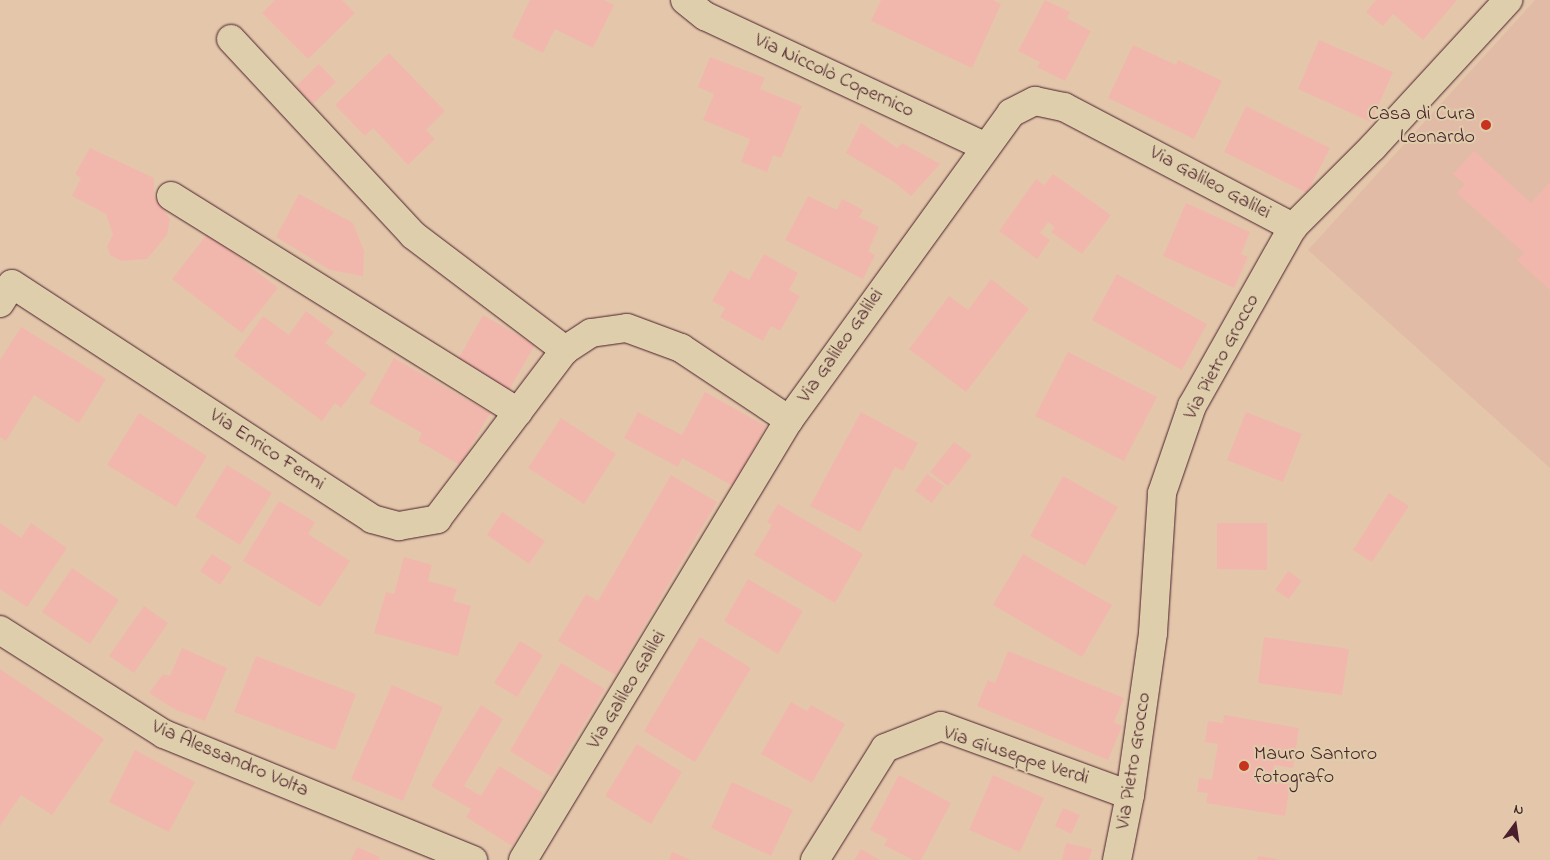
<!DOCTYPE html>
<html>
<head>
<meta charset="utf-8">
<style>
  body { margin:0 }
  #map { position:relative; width:1550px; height:860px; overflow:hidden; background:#e4c7ab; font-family:"Indie Flower",sans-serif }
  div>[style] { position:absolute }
  .built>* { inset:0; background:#e2bba6 }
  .building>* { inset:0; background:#f1b7ac }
  .roads { filter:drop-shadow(0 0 1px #4a1f2b) drop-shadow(0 0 1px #4a1f2b) }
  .minor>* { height:28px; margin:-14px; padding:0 14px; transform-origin:14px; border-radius:14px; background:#dfceab }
  .dots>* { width:14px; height:14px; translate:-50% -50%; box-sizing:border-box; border:2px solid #dfceab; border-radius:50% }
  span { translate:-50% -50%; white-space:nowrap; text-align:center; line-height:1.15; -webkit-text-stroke:4px #dfceab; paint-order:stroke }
  .street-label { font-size:20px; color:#4a1f2b }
  .poi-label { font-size:20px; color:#4a1f2b }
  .right { translate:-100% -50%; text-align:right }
  .left { translate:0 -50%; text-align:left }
  .north { position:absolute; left:1490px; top:800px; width:50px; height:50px; -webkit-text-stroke:4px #dfceab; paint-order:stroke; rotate:14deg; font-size:14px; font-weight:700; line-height:20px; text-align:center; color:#4a1f2b }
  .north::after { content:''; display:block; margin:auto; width:18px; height:22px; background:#4a1f2b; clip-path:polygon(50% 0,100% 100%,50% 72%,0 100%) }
</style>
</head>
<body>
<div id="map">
  <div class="built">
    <i style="clip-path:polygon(1535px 0,1550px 0,1550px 468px,1308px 250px)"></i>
  </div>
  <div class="building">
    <i style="clip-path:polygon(275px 0,342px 0,355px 13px,308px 59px,262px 13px)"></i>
    <i style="clip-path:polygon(530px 0,604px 0,614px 5px,593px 48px,555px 29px,543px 53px,512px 37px)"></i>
    <i style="clip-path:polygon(881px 0,993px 0,1001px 4px,972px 68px,871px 21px)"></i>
    <i style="clip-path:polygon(1045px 0,1070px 12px,1067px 18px,1091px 31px,1065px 81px,1037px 67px,1040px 62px,1018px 51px)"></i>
    <i style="clip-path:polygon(1376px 0,1457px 0,1423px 40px,1393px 14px,1383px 26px,1366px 12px)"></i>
    <i style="clip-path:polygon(1319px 40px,1393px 72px,1371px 122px,1298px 89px)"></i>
    <i style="clip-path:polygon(1133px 45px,1176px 65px,1178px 60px,1222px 81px,1194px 139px,1108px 98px)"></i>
    <i style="clip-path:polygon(389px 53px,445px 111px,426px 130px,435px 139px,408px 165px,373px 128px,365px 136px,335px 105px)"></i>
    <i style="clip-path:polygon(710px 57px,765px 78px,760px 89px,802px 106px,781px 158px,773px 155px,767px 172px,741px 162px,750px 139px,703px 120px,714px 94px,698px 87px)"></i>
    <i style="clip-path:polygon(319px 64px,336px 82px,313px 104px,296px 86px)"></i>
    <i style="clip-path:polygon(1246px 106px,1330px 148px,1307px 193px,1224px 152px)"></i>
    <i style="clip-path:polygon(861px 123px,897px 148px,902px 143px,940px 164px,911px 196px,894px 182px,846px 153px)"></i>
    <i style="clip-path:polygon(90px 148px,154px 178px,154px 196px,170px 219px,167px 235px,147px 259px,122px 261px,110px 255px,107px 246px,113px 235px,106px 214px,72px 196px,81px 178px,75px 174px)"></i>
    <i style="clip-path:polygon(1474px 151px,1531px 203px,1550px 182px,1550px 290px,1517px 260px,1524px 253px,1457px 193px,1465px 184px,1453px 174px)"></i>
    <i style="clip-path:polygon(1053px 174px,1111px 215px,1082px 254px,1051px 232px,1055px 227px,1048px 222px,1040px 233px,1050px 240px,1037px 259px,999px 231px,1036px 179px,1044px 185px)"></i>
    <i style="clip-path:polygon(299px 194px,353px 223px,364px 251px,363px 276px,330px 270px,276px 237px)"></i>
    <i style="clip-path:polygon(808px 196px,837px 210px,842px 199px,863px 210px,859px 217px,879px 227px,868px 251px,875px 255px,863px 279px,785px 240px)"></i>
    <i style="clip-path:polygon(1186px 203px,1250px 232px,1241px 254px,1248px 257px,1234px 288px,1163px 256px)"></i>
    <i style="clip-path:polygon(208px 233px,278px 288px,242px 333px,172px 279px)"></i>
    <i style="clip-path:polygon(764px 254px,798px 273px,789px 290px,800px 296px,780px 331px,771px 326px,763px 341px,720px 317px,725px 308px,712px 301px,730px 270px,749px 280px)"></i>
    <i style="clip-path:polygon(1117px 274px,1207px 324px,1182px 370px,1092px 320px)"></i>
    <i style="clip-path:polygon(991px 279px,1029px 309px,966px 392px,909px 349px,949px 296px,968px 310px)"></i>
    <i style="clip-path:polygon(306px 311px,334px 332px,325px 343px,367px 374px,341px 408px,335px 403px,322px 421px,234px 356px,263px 316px,289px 335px)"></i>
    <i style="clip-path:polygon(483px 315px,535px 345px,507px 393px,456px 363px)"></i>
    <i style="clip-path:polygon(21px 327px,106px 379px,79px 423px,34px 395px,6px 441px,0 437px,0 360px)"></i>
    <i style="clip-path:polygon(1068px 352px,1157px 397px,1124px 461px,1035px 416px)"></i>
    <i style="clip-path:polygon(394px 358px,490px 413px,460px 465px,418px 441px,422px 433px,369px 403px)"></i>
    <i style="clip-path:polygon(705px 392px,766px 426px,733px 486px,682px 458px,678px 467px,624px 438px,638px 412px,682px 435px)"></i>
    <i style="clip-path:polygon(861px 412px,918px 443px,903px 471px,895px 467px,860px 532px,810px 506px)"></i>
    <i style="clip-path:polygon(1246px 412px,1302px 434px,1283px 482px,1227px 460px)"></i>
    <i style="clip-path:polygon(139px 413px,207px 456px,176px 507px,107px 465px)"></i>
    <i style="clip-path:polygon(561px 418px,616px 454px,584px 504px,528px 468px)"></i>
    <i style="clip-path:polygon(954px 442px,972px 455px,948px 486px,930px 472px)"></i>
    <i style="clip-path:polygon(227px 465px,272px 493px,240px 545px,195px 517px)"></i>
    <i style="clip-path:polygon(927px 474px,944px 486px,932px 503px,915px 491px)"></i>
    <i style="clip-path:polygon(671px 475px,717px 502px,615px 675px,558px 641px,586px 594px,598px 601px)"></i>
    <i style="clip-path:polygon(1063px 476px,1118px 507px,1085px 566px,1030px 536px)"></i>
    <i style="clip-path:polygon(1389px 493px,1409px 506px,1372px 562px,1353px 550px)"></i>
    <i style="clip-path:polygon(279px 501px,315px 522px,308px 534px,350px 561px,320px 607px,243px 561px)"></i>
    <i style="clip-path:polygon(778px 504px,863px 554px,835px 603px,754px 555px,772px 525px,767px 522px)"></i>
    <i style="clip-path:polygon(502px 512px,545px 541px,529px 564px,487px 535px)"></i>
    <i style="clip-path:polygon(0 523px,21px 538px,31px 523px,67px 548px,27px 607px,0 589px)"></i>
    <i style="clip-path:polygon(1217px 523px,1267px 523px,1267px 570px,1217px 569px)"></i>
    <i style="clip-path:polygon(212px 554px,232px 567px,220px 585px,200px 571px)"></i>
    <i style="clip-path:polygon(1023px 554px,1112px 605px,1082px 657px,993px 605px)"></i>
    <i style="clip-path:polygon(404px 557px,432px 565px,428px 581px,457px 589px,453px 601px,471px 606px,458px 656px,374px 633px,386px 592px,394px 594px)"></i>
    <i style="clip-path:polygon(72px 568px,119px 600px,90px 644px,42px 612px)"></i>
    <i style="clip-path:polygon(1288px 571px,1302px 581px,1289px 599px,1275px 590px)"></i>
    <i style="clip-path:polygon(748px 579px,803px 611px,778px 654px,724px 621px)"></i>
    <i style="clip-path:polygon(144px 606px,168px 623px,134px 673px,109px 656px)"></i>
    <i style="clip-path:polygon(700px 637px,751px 668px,695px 762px,644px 731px)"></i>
    <i style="clip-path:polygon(1264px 637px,1349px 649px,1342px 695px,1258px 683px)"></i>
    <i style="clip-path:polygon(520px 641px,543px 655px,517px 697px,494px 683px)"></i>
    <i style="clip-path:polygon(182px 648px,227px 668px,205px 721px,176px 710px,149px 693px,163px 674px,170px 676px)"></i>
    <i style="clip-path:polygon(1008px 651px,1124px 698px,1114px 722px,1122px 726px,1108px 760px,977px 706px,988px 680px,995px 683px)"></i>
    <i style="clip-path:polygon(256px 656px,356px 694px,335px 750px,234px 712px)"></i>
    <i style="clip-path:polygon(561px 663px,605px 689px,552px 777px,510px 751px)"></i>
    <i style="clip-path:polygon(0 669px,104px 739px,52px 815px,21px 795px,0 826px)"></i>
    <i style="clip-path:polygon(392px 685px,443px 707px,403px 801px,351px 779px)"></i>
    <i style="clip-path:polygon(791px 702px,807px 711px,811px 705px,845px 724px,812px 783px,761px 754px)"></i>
    <i style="clip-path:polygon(481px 705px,503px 719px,464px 786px,481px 796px,499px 766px,543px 793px,512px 846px,466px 817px,471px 809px,431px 786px)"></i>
    <i style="clip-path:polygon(1224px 715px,1299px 728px,1293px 768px,1274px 765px,1272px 781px,1290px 784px,1285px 816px,1206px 803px,1208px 793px,1197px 792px,1199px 778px,1212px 780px,1218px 744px,1205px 742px,1208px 721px,1223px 723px)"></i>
    <i style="clip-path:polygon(637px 744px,682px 772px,651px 824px,605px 796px)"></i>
    <i style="clip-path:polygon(135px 750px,195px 782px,169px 832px,109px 802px)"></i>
    <i style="clip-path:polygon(899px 775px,951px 803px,921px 860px,913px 860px,884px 845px,888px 839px,870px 830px)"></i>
    <i style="clip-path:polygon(993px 775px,1044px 798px,1020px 852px,969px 830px)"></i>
    <i style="clip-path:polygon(732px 782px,793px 810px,771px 856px,711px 828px)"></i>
    <i style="clip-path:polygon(1063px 808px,1080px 815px,1071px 834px,1055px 826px)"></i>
    <i style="clip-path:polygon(1066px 843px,1092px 849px,1089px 860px,1062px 860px)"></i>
    <i style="clip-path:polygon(357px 847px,380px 857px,379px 860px,351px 860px)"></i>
    <i style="clip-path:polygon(861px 849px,880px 860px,854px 860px)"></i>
    <i style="clip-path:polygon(672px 852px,691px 860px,669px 860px)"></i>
    <i style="clip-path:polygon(1258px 856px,1278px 859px,1278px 860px,1257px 860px)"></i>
  </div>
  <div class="roads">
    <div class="minor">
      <i style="left:685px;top:0;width:26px;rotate:39deg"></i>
      <i style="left:705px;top:16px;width:310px;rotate:25deg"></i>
      <i style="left:231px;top:39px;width:267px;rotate:47.1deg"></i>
      <i style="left:413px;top:235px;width:191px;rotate:37.1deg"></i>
      <i style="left:171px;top:196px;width:409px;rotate:31.9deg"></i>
      <i style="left:0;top:303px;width:22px;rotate:-58deg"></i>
      <i style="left:12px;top:284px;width:430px;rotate:33.1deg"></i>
      <i style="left:372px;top:519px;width:28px;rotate:15deg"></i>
      <i style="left:399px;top:526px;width:39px;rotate:-10deg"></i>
      <i style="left:437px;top:519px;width:212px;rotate:-52.9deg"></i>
      <i style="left:565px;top:350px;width:31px;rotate:-33deg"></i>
      <i style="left:591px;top:333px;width:36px;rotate:-8deg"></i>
      <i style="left:627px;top:328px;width:58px;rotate:20.3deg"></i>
      <i style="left:681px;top:348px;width:130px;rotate:33.7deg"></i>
      <i style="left:0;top:630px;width:194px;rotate:32.4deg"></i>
      <i style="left:164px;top:734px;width:334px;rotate:22.2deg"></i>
      <i style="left:523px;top:860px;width:514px;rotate:-58.85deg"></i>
      <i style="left:789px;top:420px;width:379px;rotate:-54.1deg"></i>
      <i style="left:1011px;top:113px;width:27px;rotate:-27deg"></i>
      <i style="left:1035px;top:101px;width:30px;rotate:12deg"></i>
      <i style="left:1064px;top:107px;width:259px;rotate:27.7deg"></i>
      <i style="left:815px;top:860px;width:132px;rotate:-58deg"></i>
      <i style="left:885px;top:748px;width:60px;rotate:-21.4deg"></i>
      <i style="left:941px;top:726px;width:201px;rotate:20.1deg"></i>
      <i style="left:1117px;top:860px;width:66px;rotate:-78.7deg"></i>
      <i style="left:1130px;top:795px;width:164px;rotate:-81.9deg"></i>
      <i style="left:1153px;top:633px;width:140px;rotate:-86.3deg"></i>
      <i style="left:1162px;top:493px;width:92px;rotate:-71deg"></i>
      <i style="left:1192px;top:406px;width:206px;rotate:-60.6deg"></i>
      <i style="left:1293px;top:227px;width:113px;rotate:-45deg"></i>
      <i style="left:1373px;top:147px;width:200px;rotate:-47.4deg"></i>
    </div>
  </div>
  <div class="dots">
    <i style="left:1486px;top:125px;background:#c8321e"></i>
    <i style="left:1244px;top:766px;background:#c8321e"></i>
  </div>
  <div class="street-label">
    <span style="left:834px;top:76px;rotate:25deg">Via Niccolò Copernico</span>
    <span style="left:1210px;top:183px;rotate:28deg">Via Galileo Galilei</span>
    <span style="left:841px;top:346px;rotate:-55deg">Via Galileo Galilei</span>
    <span style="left:1222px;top:357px;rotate:-62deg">Via Pietro Grocco</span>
    <span style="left:267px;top:450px;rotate:33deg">Via Enrico Fermi</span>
    <span style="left:627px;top:690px;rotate:-59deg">Via Galileo Galilei</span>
    <span style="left:1016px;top:756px;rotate:18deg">Via Giuseppe Verdi</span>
    <span style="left:230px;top:759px;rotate:23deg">Via Alessandro Volta</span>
    <span style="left:1134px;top:761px;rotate:-81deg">Via Pietro Grocco</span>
  </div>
  <div class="poi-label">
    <span class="right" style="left:1475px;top:126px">Casa di Cura<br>Leonardo</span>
    <span class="left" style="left:1254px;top:766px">Mauro Santoro<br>fotografo</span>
  </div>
  <div class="north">N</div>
</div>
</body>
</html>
